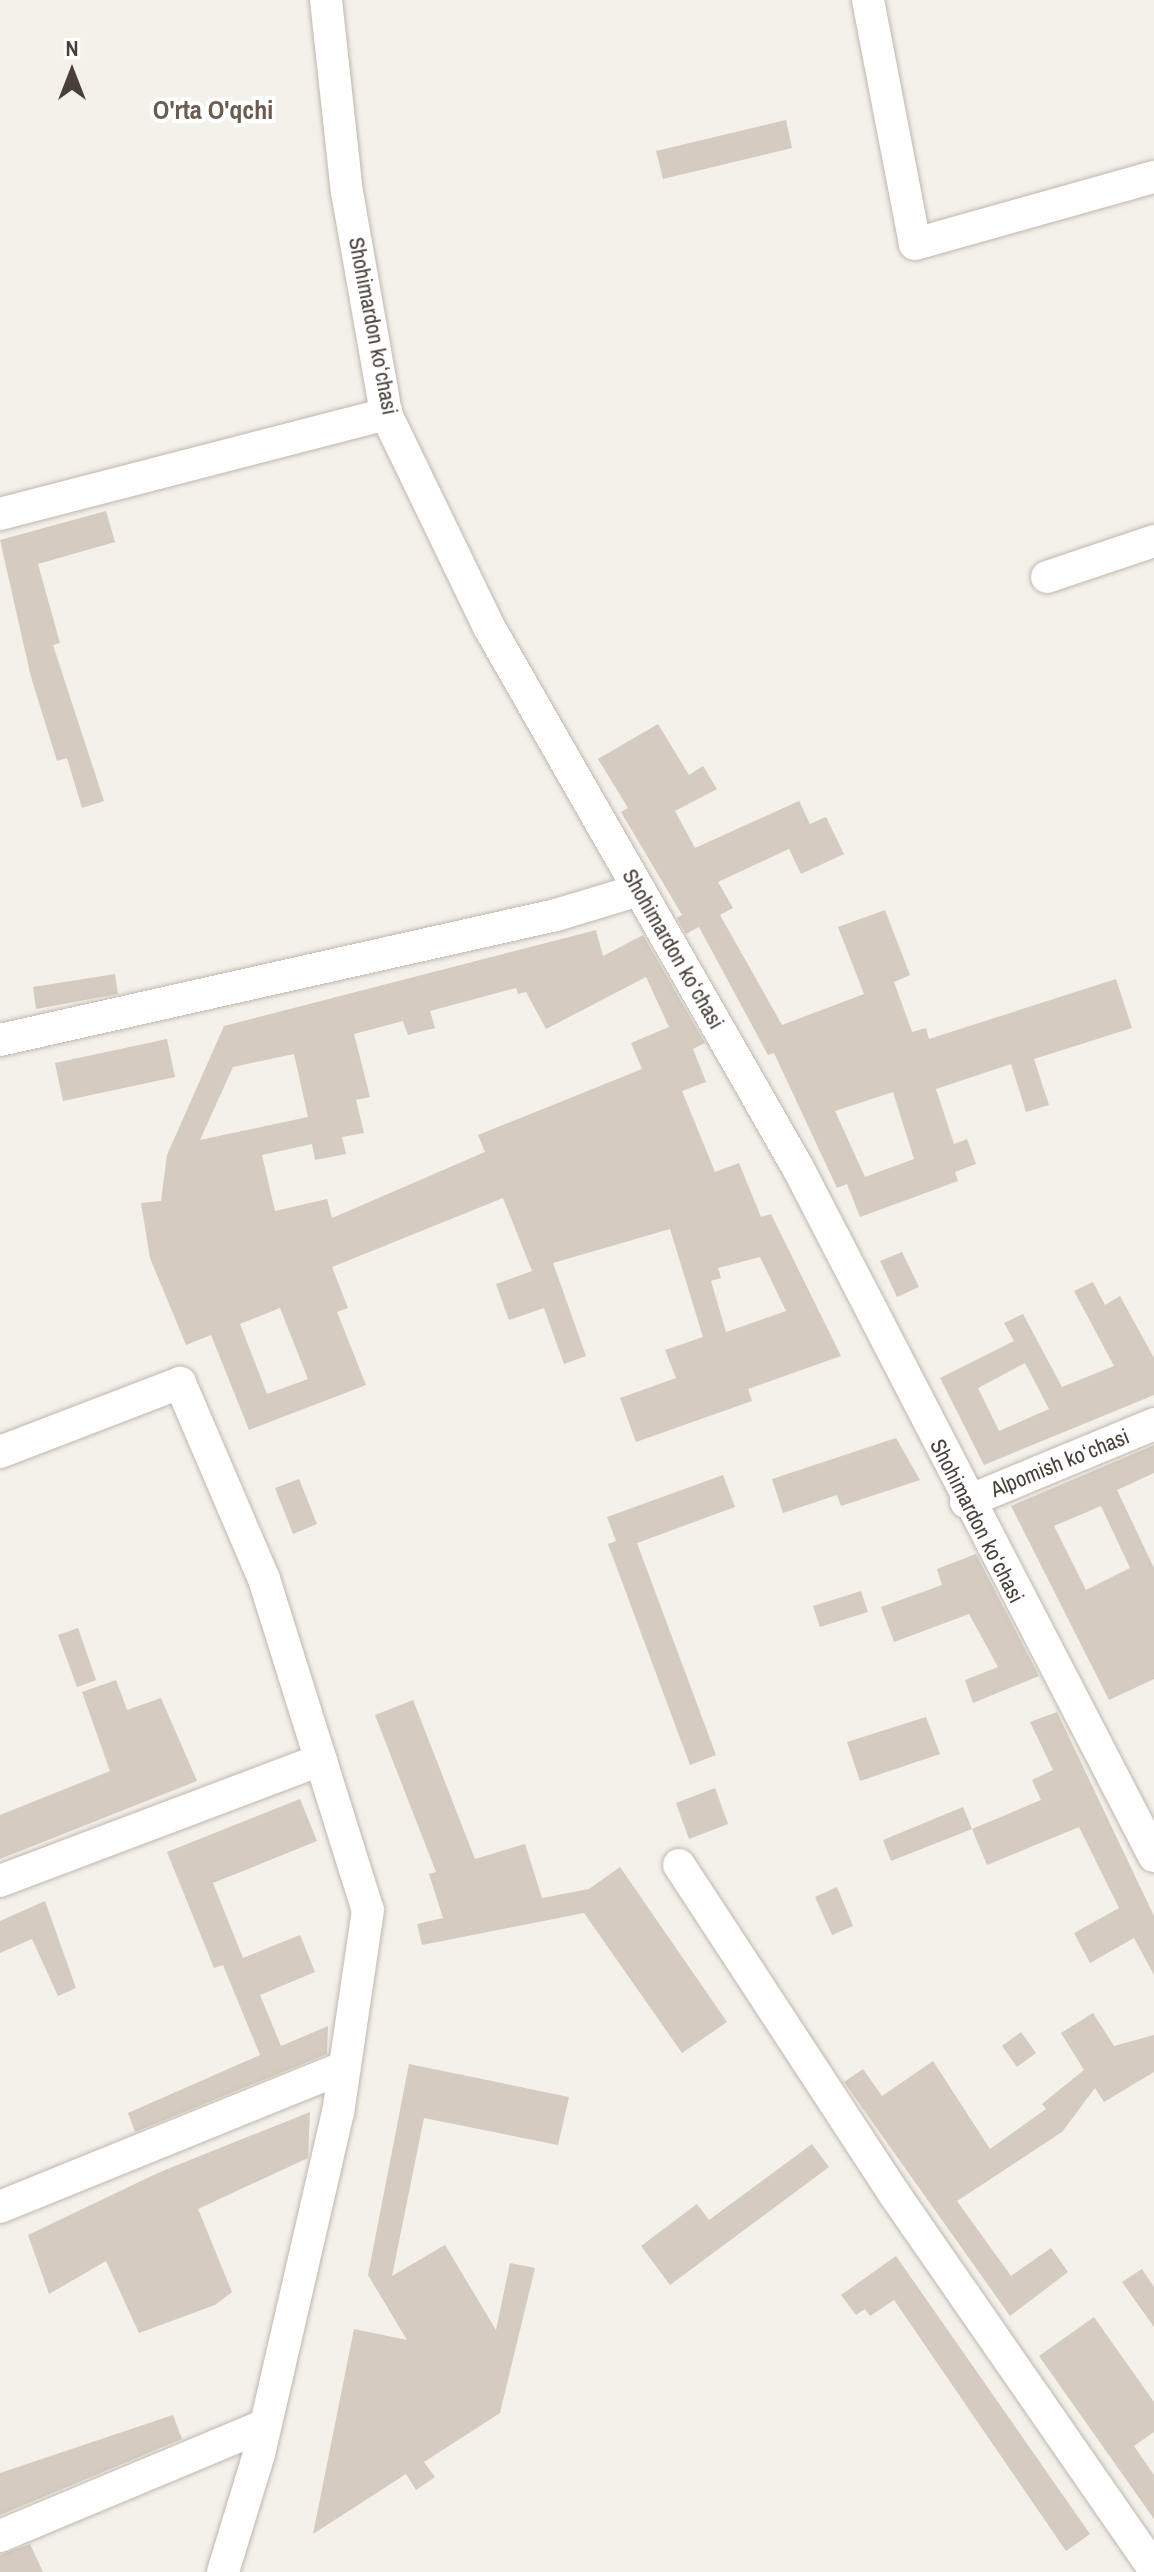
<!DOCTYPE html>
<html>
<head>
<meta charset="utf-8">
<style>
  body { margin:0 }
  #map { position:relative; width:1154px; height:2572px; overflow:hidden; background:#f4f0ea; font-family:"Archivo Narrow",sans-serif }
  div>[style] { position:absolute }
  .building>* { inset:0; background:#d5cbc0 }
  .roads { filter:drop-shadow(0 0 2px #bfb7ad) drop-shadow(0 0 2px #bfb7ad) }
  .minor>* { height:32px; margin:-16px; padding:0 16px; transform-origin:16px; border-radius:16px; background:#fff }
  span { translate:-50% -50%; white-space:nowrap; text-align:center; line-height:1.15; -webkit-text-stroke:8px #fff; paint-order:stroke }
  .street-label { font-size:22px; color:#484038 }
  .quarter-label { font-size:26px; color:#6a5d50; font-weight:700 }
  .north { position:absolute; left:32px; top:32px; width:80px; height:80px; -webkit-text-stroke:6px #fff; paint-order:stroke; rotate:0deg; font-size:22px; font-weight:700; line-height:32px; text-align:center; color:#484038 }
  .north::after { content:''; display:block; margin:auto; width:28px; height:36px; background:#484038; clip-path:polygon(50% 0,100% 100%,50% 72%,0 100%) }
</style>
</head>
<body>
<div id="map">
  <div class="building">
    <i style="clip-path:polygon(786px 120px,792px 148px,663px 179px,656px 151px)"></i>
    <i style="clip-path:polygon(106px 511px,115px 542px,38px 564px,60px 643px,53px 645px,104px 801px,82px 808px,67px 758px,57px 761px,31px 677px,0 540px)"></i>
    <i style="clip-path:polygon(evenodd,658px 724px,689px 775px,703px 766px,717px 789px,675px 811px,695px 848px,799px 801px,810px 824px,826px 817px,844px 854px,801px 874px,789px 849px,718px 882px,733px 908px,720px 915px,782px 1025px,864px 994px,838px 927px,885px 910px,910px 975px,894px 982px,912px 1032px,926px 1028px,929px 1039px,1116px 979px,1132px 1028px,1034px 1059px,1049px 1105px,1026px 1112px,1011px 1064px,936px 1089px,954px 1144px,967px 1139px,976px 1164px,955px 1172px,958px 1181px,860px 1217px,847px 1184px,837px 1188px,774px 1053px,768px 1055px,699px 927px,686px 934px,677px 918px,682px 915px,621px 812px,628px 808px,598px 759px,658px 724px,893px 1092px,914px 1159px,865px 1177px,835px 1111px,893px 1092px)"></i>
    <i style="clip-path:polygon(evenodd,596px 930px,603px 956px,643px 935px,705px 1043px,693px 1049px,706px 1082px,682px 1091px,715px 1172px,739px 1163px,761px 1217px,771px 1214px,841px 1356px,748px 1389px,752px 1401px,636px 1442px,620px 1398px,676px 1378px,665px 1350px,703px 1337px,670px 1229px,553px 1263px,586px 1356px,564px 1364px,544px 1308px,509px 1320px,496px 1284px,532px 1271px,503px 1198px,332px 1267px,348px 1308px,337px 1312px,366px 1385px,249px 1430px,211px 1335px,186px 1345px,150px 1258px,141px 1203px,161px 1201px,167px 1155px,224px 1026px,596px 930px,646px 977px,669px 1027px,631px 1043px,642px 1069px,478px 1135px,485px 1152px,332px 1218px,327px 1199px,275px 1211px,262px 1155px,312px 1144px,315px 1160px,346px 1154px,342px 1137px,364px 1133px,356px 1100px,370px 1097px,354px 1034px,403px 1021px,408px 1035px,435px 1028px,430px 1011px,516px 988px,518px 994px,526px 992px,546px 1029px,646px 977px,596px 930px,294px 1054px,308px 1117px,200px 1140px,233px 1067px,294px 1054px,596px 930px,760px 1257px,786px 1311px,726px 1332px,711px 1281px,721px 1278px,718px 1268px,760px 1257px,596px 930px,280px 1308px,308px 1379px,267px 1394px,240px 1324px,280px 1308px)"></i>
    <i style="clip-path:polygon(115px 974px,118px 994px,36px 1009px,33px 987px)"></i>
    <i style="clip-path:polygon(167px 1039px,175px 1077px,63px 1101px,55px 1063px)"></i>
    <i style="clip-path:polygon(902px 1252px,919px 1287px,897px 1297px,880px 1261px)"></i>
    <i style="clip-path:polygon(evenodd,1093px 1282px,1105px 1305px,1120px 1296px,1154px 1358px,1154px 1395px,984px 1465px,940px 1378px,1014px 1341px,1004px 1323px,1023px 1314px,1062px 1387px,1114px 1366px,1074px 1291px,1093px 1282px,1025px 1363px,1049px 1409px,999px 1431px,978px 1388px,1025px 1363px)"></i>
    <i style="clip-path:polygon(896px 1438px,920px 1480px,841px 1506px,837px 1495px,783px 1513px,772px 1479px)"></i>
    <i style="clip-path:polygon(evenodd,1154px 1445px,1154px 1473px,1117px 1490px,1154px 1568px,1154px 1679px,1109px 1700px,1011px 1506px,1154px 1445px,1101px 1506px,1130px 1568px,1086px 1590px,1054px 1526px,1101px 1506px)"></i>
    <i style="clip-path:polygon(723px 1475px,735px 1507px,637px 1543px,716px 1755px,690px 1765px,608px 1544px,616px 1541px,607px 1517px)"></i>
    <i style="clip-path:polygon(299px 1479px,317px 1524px,293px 1534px,275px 1488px)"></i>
    <i style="clip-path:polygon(976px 1554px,1039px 1676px,973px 1703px,965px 1680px,998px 1667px,969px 1614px,894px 1642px,881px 1607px,942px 1585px,937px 1569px)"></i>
    <i style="clip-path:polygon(861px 1591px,868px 1612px,820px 1627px,813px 1606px)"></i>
    <i style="clip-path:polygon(78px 1628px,96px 1680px,77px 1687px,58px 1635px)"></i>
    <i style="clip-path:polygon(116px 1680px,127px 1710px,161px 1698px,197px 1781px,0 1859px,0 1815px,110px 1771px,82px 1692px)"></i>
    <i style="clip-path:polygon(413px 1700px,475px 1859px,525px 1844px,542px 1898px,589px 1889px,620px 1867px,727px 2022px,682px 2053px,584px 1913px,422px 1945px,417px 1924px,443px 1918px,429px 1874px,436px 1872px,375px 1715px)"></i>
    <i style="clip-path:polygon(1057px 1712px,1154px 1916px,1154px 1975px,1134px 1938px,1090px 1963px,1074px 1933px,1119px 1908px,1079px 1827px,987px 1865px,972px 1829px,1041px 1800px,1032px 1780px,1053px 1770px,1030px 1722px)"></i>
    <i style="clip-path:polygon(926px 1717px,940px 1754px,860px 1781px,847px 1742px)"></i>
    <i style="clip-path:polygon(715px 1788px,728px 1824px,689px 1839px,676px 1803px)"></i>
    <i style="clip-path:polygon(300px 1799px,317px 1841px,213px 1883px,243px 1958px,300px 1935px,315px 1972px,260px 1995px,281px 2046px,328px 2026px,327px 2054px,135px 2132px,128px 2113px,260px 2055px,223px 1965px,214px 1968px,167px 1852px)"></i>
    <i style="clip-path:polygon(963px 1807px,972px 1829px,891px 1861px,883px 1840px)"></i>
    <i style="clip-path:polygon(837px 1887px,853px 1926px,832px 1935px,815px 1897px)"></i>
    <i style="clip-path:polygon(45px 1901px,76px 1988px,58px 1996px,32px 1939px,0 1953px,0 1921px)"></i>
    <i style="clip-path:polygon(1093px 2013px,1114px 2046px,1154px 2035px,1154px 2072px,1104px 2102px,1095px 2088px,1062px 2132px,957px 2201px,1011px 2276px,1051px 2248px,1068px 2272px,1010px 2316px,844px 2082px,863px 2069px,882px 2096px,933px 2061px,990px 2149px,1046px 2109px,1042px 2104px,1084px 2070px,1061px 2033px)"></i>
    <i style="clip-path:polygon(1021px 2032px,1036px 2053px,1017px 2067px,1002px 2046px)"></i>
    <i style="clip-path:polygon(409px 2064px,569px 2097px,558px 2145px,424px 2118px,392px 2276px,445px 2245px,496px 2330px,510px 2263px,535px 2268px,500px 2413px,424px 2462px,435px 2477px,416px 2490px,406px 2474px,313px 2534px,354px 2329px,407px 2340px,368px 2275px)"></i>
    <i style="clip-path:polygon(310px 2112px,308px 2158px,198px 2209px,232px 2292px,215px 2305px,139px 2333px,106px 2261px,49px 2294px,28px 2235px,160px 2172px)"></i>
    <i style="clip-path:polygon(812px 2144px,829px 2167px,670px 2285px,641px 2246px,697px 2204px,709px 2220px)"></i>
    <i style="clip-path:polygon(896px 2256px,1090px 2534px,1066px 2551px,894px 2300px,870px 2316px,865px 2309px,856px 2315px,841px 2295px)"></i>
    <i style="clip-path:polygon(1142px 2269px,1154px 2287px,1154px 2327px,1122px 2282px)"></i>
    <i style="clip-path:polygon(1094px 2317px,1154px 2402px,1154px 2432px,1134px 2446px,1154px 2475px,1154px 2519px,1039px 2356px)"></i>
    <i style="clip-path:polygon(173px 2415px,182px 2439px,0 2515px,0 2473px)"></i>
    <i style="clip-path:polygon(30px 2544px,43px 2572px,0 2572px,0 2555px)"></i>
  </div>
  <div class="roads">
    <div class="minor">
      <i style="left:326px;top:0;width:193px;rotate:83.8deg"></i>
      <i style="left:347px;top:192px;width:225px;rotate:80deg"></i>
      <i style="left:386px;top:414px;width:237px;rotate:64.2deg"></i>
      <i style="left:489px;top:627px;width:621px;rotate:60.26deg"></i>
      <i style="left:797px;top:1166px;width:777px;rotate:62.64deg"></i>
      <i style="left:868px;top:0;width:248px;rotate:79.1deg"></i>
      <i style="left:915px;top:244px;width:248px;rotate:-15.7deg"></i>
      <i style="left:0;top:514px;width:399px;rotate:-14.5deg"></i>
      <i style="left:1047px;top:577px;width:113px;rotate:-18.6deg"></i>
      <i style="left:0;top:1040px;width:570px;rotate:-12.67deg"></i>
      <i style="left:556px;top:915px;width:87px;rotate:-16.8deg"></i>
      <i style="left:0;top:1452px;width:193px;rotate:-21deg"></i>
      <i style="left:180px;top:1383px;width:213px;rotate:66.8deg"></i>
      <i style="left:264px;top:1579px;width:347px;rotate:72.6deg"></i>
      <i style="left:368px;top:1910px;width:204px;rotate:98.4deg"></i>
      <i style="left:338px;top:2112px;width:351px;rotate:103deg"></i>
      <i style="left:259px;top:2454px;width:123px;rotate:107deg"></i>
      <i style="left:966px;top:1502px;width:204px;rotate:-22.5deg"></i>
      <i style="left:679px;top:1865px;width:394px;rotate:56.8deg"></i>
      <i style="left:895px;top:2195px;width:455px;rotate:55.3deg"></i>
      <i style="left:0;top:1881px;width:343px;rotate:-20.7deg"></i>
      <i style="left:0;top:2207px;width:372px;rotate:-22.1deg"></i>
      <i style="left:0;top:2536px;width:287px;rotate:-22.7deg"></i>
    </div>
  </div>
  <div class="street-label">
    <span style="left:373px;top:326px;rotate:79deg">Shohimardon koʻchasi</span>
    <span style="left:673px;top:949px;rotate:60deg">Shohimardon koʻchasi</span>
    <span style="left:1060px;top:1463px;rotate:-22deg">Alpomish koʻchasi</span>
    <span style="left:977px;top:1521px;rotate:63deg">Shohimardon koʻchasi</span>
  </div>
  <div class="quarter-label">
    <span style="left:213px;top:110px">O'rta O'qchi</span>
  </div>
  <div class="north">N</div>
</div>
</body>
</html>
